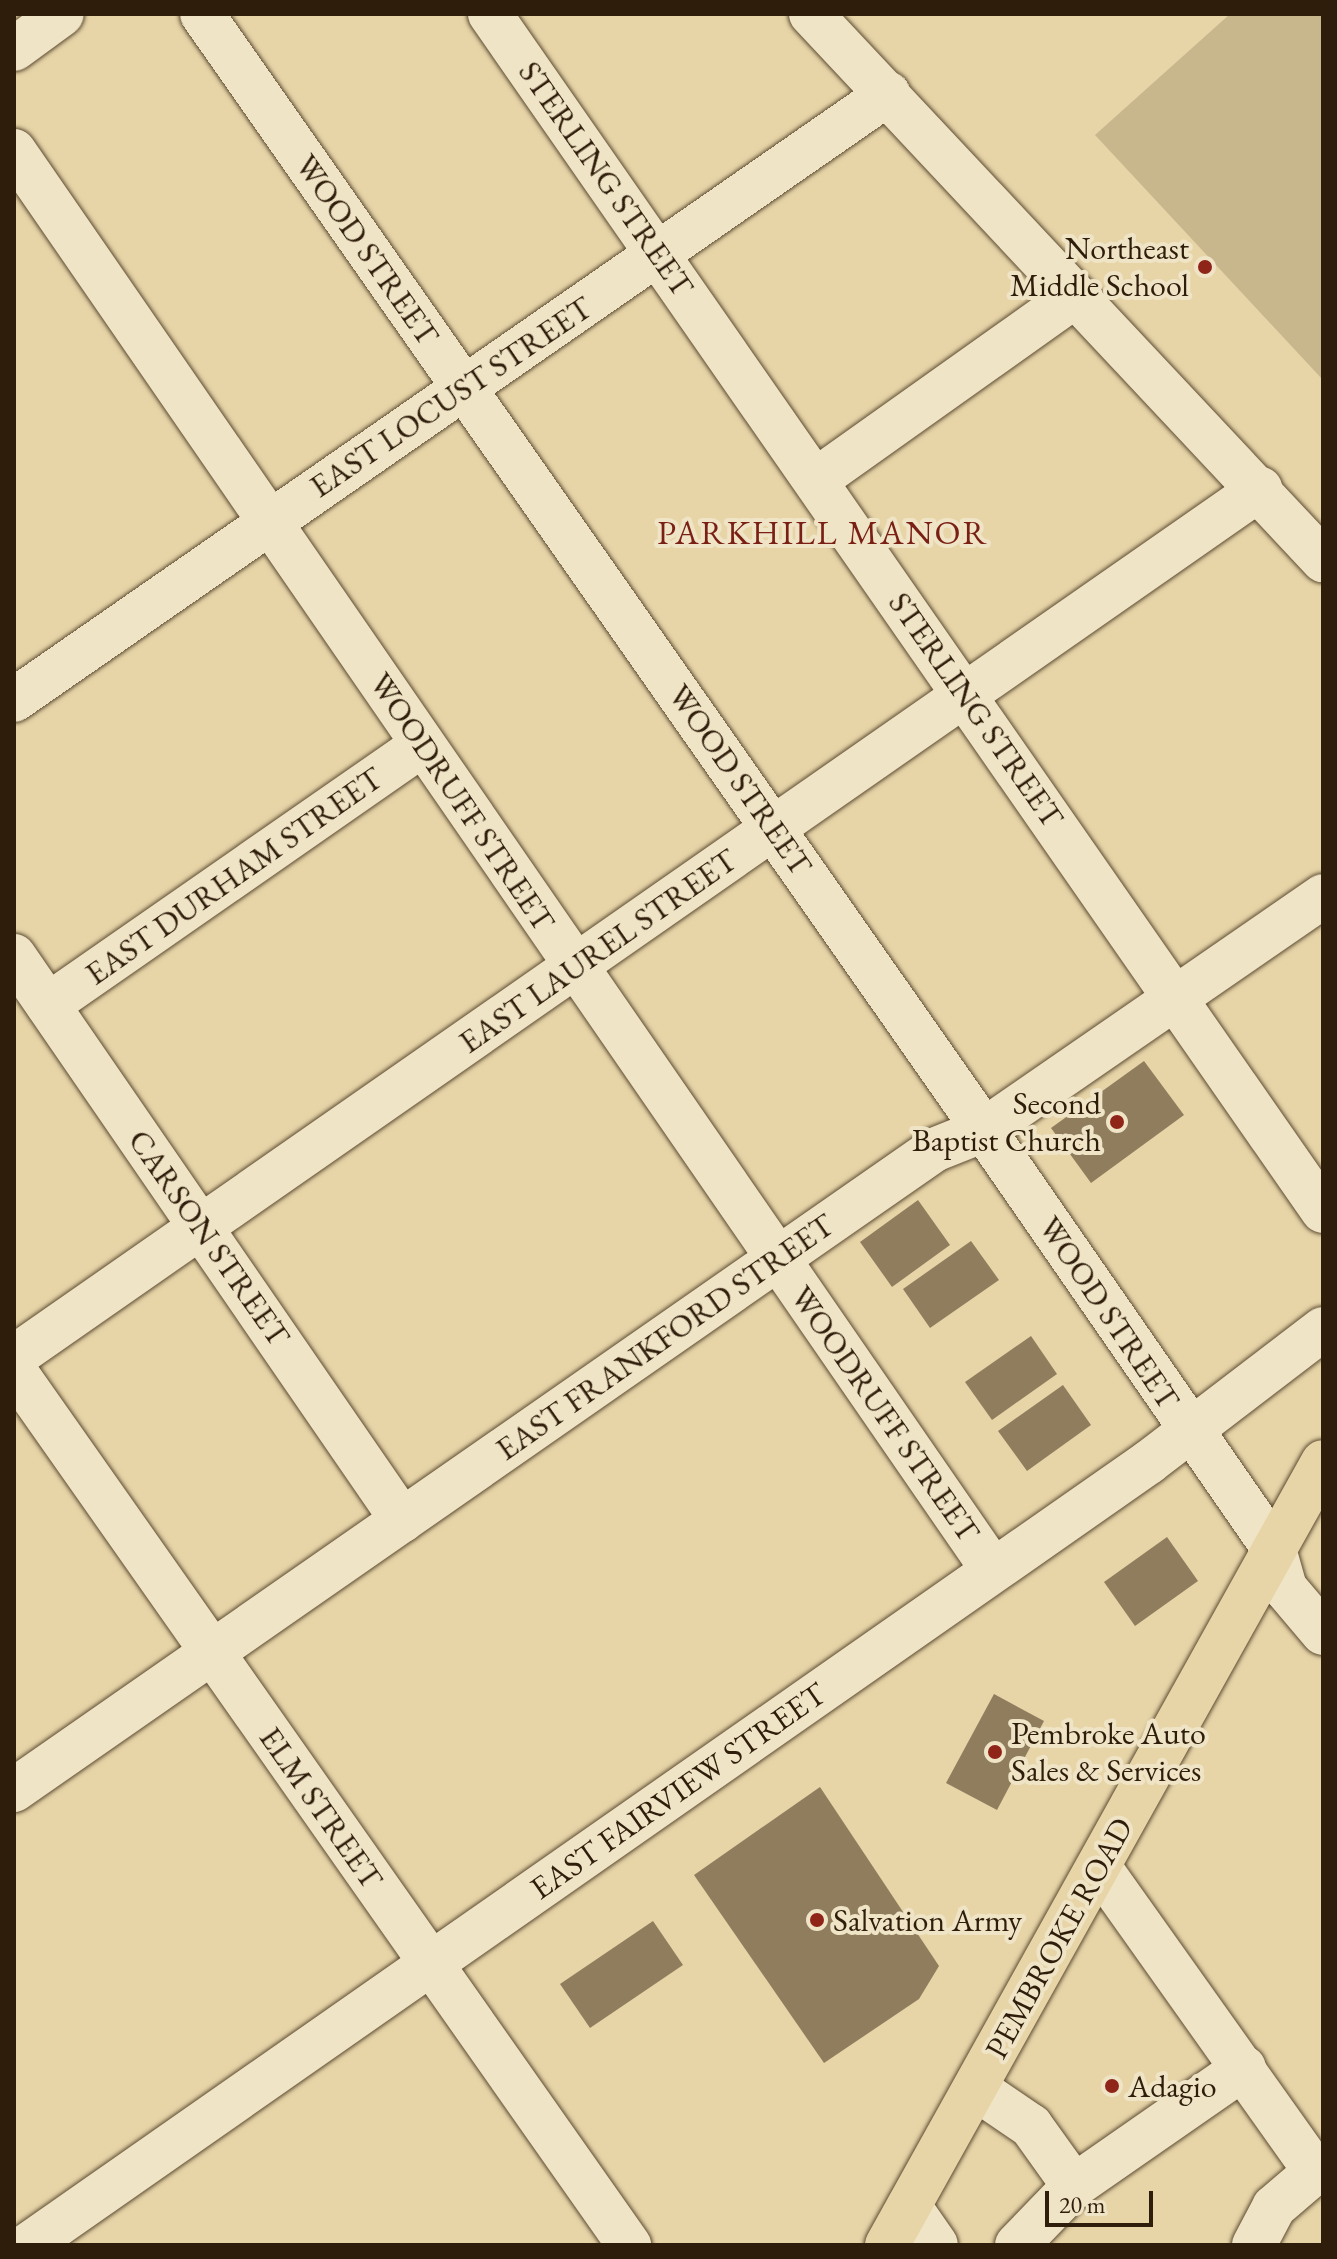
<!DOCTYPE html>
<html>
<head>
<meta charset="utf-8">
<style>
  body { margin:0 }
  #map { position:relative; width:1337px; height:2259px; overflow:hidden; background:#e7d5a8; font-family:"EB Garamond",serif }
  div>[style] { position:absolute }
  .green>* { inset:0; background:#c8b68d }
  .building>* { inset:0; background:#8f7d5d }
  .roads { filter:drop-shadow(0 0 2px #5d4b32) drop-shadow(0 0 2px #5d4b32) }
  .minor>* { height:44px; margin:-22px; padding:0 22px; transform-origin:22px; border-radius:22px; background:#efe4c6 }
  .major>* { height:44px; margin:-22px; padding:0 22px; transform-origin:22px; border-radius:22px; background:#e7d5a8 }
  .dots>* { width:22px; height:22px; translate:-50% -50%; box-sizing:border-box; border:4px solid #efe4c6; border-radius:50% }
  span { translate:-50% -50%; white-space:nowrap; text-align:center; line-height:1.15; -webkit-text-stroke:8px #efe4c6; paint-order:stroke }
  .street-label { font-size:32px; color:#2f1d0b }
  .poi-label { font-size:32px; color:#2f1d0b }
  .right { translate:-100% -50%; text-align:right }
  .left { translate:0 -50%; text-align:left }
  .neighbourhood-label { font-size:34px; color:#7a1f14; letter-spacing:2px }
  .frame { position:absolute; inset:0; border:16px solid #2f1d0b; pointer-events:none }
  .scale { position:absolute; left:1045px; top:2191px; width:108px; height:36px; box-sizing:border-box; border:4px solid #2f1d0b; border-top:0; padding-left:10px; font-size:24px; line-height:28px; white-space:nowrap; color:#2f1d0b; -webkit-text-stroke:6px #efe4c6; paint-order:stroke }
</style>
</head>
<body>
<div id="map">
  <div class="green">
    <i style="clip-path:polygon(1230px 14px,1323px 14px,1323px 380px,1095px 135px)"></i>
  </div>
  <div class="building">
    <i style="clip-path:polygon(1144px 1061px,1184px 1115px,1091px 1183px,1051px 1128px)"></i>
    <i style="clip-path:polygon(918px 1200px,950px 1245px,892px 1287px,860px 1242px)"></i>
    <i style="clip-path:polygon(971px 1241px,999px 1280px,930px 1328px,903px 1289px)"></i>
    <i style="clip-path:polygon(1031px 1336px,1057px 1374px,992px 1420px,965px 1382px)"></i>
    <i style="clip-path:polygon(1063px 1385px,1091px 1425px,1027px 1471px,998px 1431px)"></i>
    <i style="clip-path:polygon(1167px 1537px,1198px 1581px,1135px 1626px,1104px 1582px)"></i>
    <i style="clip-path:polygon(994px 1694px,1044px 1721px,997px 1810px,946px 1783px)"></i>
    <i style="clip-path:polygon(820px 1787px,939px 1966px,919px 1999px,824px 2063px,694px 1875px)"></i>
    <i style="clip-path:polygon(653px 1921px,683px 1965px,590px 2028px,560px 1984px)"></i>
  </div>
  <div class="roads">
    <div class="minor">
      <i style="left:202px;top:14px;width:1363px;rotate:54.98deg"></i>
      <i style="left:984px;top:1130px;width:510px;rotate:55.31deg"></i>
      <i style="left:1274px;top:1549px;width:41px;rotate:74.2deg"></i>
      <i style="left:1285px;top:1588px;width:59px;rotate:49.8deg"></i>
      <i style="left:490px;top:14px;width:1458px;rotate:55.17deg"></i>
      <i style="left:811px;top:14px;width:749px;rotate:46.84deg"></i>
      <i style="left:14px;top:49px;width:59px;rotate:-36.1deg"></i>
      <i style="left:14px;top:151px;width:1724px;rotate:55.4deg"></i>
      <i style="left:816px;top:480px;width:318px;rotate:-35.4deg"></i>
      <i style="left:14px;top:700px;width:1064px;rotate:-34.74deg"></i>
      <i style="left:14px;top:956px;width:685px;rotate:55.47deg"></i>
      <i style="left:48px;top:1005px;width:452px;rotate:-34.8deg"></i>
      <i style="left:14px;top:1357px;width:1519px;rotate:-34.86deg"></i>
      <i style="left:14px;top:1370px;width:1070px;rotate:54.9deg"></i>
      <i style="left:14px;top:1790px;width:1121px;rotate:-34.82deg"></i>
      <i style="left:934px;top:1150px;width:54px;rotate:-21.8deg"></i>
      <i style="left:984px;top:1130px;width:412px;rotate:-34.6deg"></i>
      <i style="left:1099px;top:1867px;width:372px;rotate:54.6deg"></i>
      <i style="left:975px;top:2088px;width:68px;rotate:34.2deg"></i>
      <i style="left:1031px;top:2126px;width:74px;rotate:54.4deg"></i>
      <i style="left:1074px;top:2186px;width:207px;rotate:-34.8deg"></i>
      <i style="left:909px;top:2206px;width:47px;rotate:55.3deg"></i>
      <i style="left:28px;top:2245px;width:1367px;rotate:-34.93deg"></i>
      <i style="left:1149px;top:1462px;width:219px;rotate:-37.4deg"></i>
      <i style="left:1017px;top:2245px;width:82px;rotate:-46deg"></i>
      <i style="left:1254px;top:2245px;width:43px;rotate:-62.2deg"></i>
      <i style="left:1274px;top:2207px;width:65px;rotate:-40.6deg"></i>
    </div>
    <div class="major">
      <i style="left:887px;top:2245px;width:896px;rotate:-60.89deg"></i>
    </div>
  </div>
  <div class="dots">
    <i style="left:1205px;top:267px;background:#8f2418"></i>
    <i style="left:1117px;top:1122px;background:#8f2418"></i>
    <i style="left:995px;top:1752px;background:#8f2418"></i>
    <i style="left:817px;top:1920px;background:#8f2418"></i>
    <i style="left:1112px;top:2086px;background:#8f2418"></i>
  </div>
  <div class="street-label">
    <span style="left:606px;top:179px;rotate:55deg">STERLING STREET</span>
    <span style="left:367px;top:250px;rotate:55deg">WOOD STREET</span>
    <span style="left:451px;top:397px;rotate:-34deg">EAST LOCUST STREET</span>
    <span style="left:976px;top:710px;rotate:55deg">STERLING STREET</span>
    <span style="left:740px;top:780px;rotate:55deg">WOOD STREET</span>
    <span style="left:462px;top:802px;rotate:56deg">WOODRUFF STREET</span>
    <span style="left:234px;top:876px;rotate:-35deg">EAST DURHAM STREET</span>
    <span style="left:598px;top:951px;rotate:-35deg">EAST LAUREL STREET</span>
    <span style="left:209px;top:1238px;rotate:55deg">CARSON STREET</span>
    <span style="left:1109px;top:1313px;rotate:56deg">WOOD STREET</span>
    <span style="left:665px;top:1337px;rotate:-35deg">EAST FRANKFORD STREET</span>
    <span style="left:885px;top:1414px;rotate:55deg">WOODRUFF STREET</span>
    <span style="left:678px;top:1791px;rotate:-35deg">EAST FAIRVIEW STREET</span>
    <span style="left:321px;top:1808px;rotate:55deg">ELM STREET</span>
    <span style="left:1059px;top:1938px;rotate:-61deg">PEMBROKE ROAD</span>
  </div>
  <div class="poi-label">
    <span class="right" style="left:1189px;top:267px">Northeast<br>Middle School</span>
    <span class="right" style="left:1101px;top:1122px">Second<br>Baptist Church</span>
    <span class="left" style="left:1011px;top:1752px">Pembroke Auto<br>Sales &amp; Services</span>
    <span class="left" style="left:833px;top:1920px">Salvation Army</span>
    <span class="left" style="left:1128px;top:2086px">Adagio</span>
  </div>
  <div class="neighbourhood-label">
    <span style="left:823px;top:533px">PARKHILL MANOR</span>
  </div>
  <div class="frame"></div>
  <div class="scale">20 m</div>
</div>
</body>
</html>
